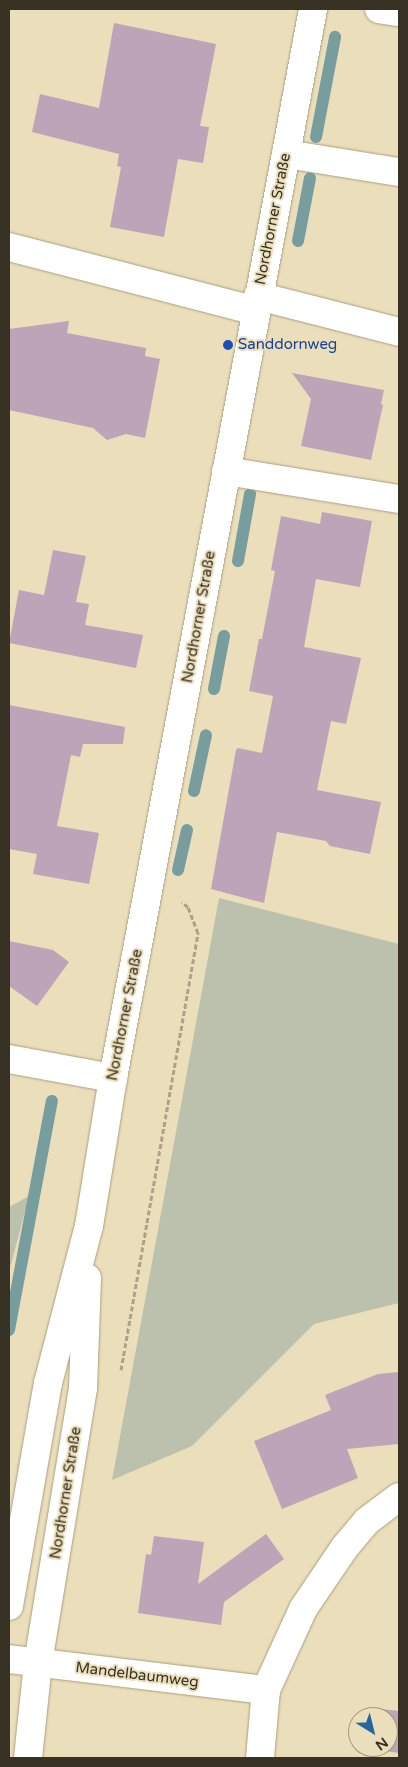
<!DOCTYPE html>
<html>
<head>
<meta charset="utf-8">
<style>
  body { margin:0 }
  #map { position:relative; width:408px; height:1767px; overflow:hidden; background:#ebdebb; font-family:"Varela Round",sans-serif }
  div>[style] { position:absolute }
  .green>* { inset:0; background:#bcc1ad }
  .stream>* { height:12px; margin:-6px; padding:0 6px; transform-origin:6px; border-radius:6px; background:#789d9e }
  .building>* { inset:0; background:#bda4b8 }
  .path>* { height:3px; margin-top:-1.5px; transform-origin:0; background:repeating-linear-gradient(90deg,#ada287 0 5px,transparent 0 7.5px) }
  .roads { filter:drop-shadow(0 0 1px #ab9e7d) drop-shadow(0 0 1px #ab9e7d) }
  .minor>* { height:28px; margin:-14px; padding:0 14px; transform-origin:14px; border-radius:14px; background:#fff }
  .dots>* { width:14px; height:14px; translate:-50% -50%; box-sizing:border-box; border:2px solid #ebdebb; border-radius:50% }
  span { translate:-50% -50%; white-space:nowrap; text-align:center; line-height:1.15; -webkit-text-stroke:4px #ebdebb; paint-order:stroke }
  .street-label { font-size:15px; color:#373224 }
  .transit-label { font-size:15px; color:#164399 }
  .left { translate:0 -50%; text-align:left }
  .frame { position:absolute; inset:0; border:10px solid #373224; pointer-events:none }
  .north { position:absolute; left:348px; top:1707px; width:50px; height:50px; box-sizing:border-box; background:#ebdebb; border:1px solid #a3997f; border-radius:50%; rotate:144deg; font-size:14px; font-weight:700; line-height:20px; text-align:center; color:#373224 }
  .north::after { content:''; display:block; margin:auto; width:18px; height:22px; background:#23679c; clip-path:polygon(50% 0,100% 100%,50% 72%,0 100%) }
</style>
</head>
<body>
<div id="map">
  <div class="green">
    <i style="clip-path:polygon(219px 898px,399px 944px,399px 1303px,314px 1324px,192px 1446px,112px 1480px)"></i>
    <i style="clip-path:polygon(29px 1196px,9px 1272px,9px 1207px)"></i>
  </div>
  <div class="stream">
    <i style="left:316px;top:137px;width:102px;rotate:-79.2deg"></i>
    <i style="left:298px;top:241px;width:64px;rotate:-79.2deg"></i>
    <i style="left:238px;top:561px;width:68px;rotate:-79.8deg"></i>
    <i style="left:214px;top:689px;width:54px;rotate:-79.3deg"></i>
    <i style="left:194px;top:791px;width:57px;rotate:-77.9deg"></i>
    <i style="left:178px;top:870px;width:41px;rotate:-77.3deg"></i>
    <i style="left:9px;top:1330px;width:233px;rotate:-79.4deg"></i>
  </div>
  <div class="building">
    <i style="clip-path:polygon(114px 23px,216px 44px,200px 126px,209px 127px,203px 163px,178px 159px,164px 237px,110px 227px,121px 167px,117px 166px,119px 154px,32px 132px,40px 94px,99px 108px)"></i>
    <i style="clip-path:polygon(69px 321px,67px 333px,146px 348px,145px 356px,160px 359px,145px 438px,126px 434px,107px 440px,93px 428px,9px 410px,9px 329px)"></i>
    <i style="clip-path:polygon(292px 373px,384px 390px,381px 404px,383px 405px,371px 460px,301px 446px,311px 399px)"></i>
    <i style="clip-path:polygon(322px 512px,372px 521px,360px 587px,316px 579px,304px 647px,361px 658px,346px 724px,331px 721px,317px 790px,381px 802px,370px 854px,330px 846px,326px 841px,277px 832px,264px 903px,211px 889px,236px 750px,238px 748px,262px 753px,273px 696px,249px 691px,259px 639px,262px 639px,275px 571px,271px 570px,281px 516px,320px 524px)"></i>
    <i style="clip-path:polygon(53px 550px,86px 556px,76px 602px,89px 604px,85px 625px,143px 635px,136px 668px,9px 643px,19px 590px,44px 595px)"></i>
    <i style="clip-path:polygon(9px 705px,125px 727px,123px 744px,83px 744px,80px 757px,71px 755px,57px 826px,99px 833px,89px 884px,33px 874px,37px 854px,9px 849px)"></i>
    <i style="clip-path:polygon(9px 941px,53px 950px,69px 962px,37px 1006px,9px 986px)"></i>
    <i style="clip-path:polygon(399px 1372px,399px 1444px,347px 1449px,358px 1478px,282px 1509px,254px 1441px,331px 1410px,325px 1395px,378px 1374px)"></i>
    <i style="clip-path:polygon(266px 1534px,284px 1559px,224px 1602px,221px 1625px,138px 1613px,146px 1554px,151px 1555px,154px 1536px,204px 1542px,198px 1584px)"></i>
    <i style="clip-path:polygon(371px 1708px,399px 1711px,399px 1753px,365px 1748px,388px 1747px,388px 1717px,370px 1717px)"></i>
  </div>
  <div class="path">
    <i style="left:121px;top:1370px;width:444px;rotate:-80deg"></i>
    <i style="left:198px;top:933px;width:28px;rotate:-111deg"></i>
    <i style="left:188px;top:907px;width:8px;rotate:-140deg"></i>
  </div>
  <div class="roads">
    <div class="minor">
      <i style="left:379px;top:9px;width:20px;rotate:9deg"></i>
      <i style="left:286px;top:154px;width:114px;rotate:9.1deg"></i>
      <i style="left:9px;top:247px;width:255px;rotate:14.5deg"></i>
      <i style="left:258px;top:296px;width:146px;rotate:14.3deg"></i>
      <i style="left:226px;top:471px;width:175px;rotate:9.2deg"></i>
      <i style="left:9px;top:1059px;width:106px;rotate:10.4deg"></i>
      <i style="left:9px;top:1606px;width:226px;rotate:-80.1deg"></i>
      <i style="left:48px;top:1383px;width:162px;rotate:-75.4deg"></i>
      <i style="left:89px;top:1226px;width:150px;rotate:-80.8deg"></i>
      <i style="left:113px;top:1078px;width:1088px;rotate:-79.4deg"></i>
      <i style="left:9px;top:1659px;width:259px;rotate:6.9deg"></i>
      <i style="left:28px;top:1758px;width:96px;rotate:-84deg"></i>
      <i style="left:38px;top:1663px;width:279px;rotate:-80.7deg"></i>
      <i style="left:83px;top:1388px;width:110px;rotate:-87.9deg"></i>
      <i style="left:260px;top:1758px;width:68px;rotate:-85deg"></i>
      <i style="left:266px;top:1690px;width:89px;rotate:-65.4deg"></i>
      <i style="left:303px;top:1609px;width:75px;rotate:-55.9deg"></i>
      <i style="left:345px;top:1547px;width:34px;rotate:-50deg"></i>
      <i style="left:367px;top:1521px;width:40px;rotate:-37deg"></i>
    </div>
  </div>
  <div class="dots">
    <i style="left:228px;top:345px;background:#1a4fb4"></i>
  </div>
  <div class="street-label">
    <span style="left:273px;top:219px;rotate:-79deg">Nordhorner Straße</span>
    <span style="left:199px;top:617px;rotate:-80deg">Nordhorner Straße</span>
    <span style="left:125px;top:1015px;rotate:-79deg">Nordhorner Straße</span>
    <span style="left:66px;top:1493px;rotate:-81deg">Nordhorner Straße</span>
    <span style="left:137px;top:1675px;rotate:7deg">Mandelbaumweg</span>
  </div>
  <div class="transit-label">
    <span class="left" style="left:238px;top:345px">Sanddornweg</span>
  </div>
  <div class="frame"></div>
  <div class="north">N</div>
</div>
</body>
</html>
